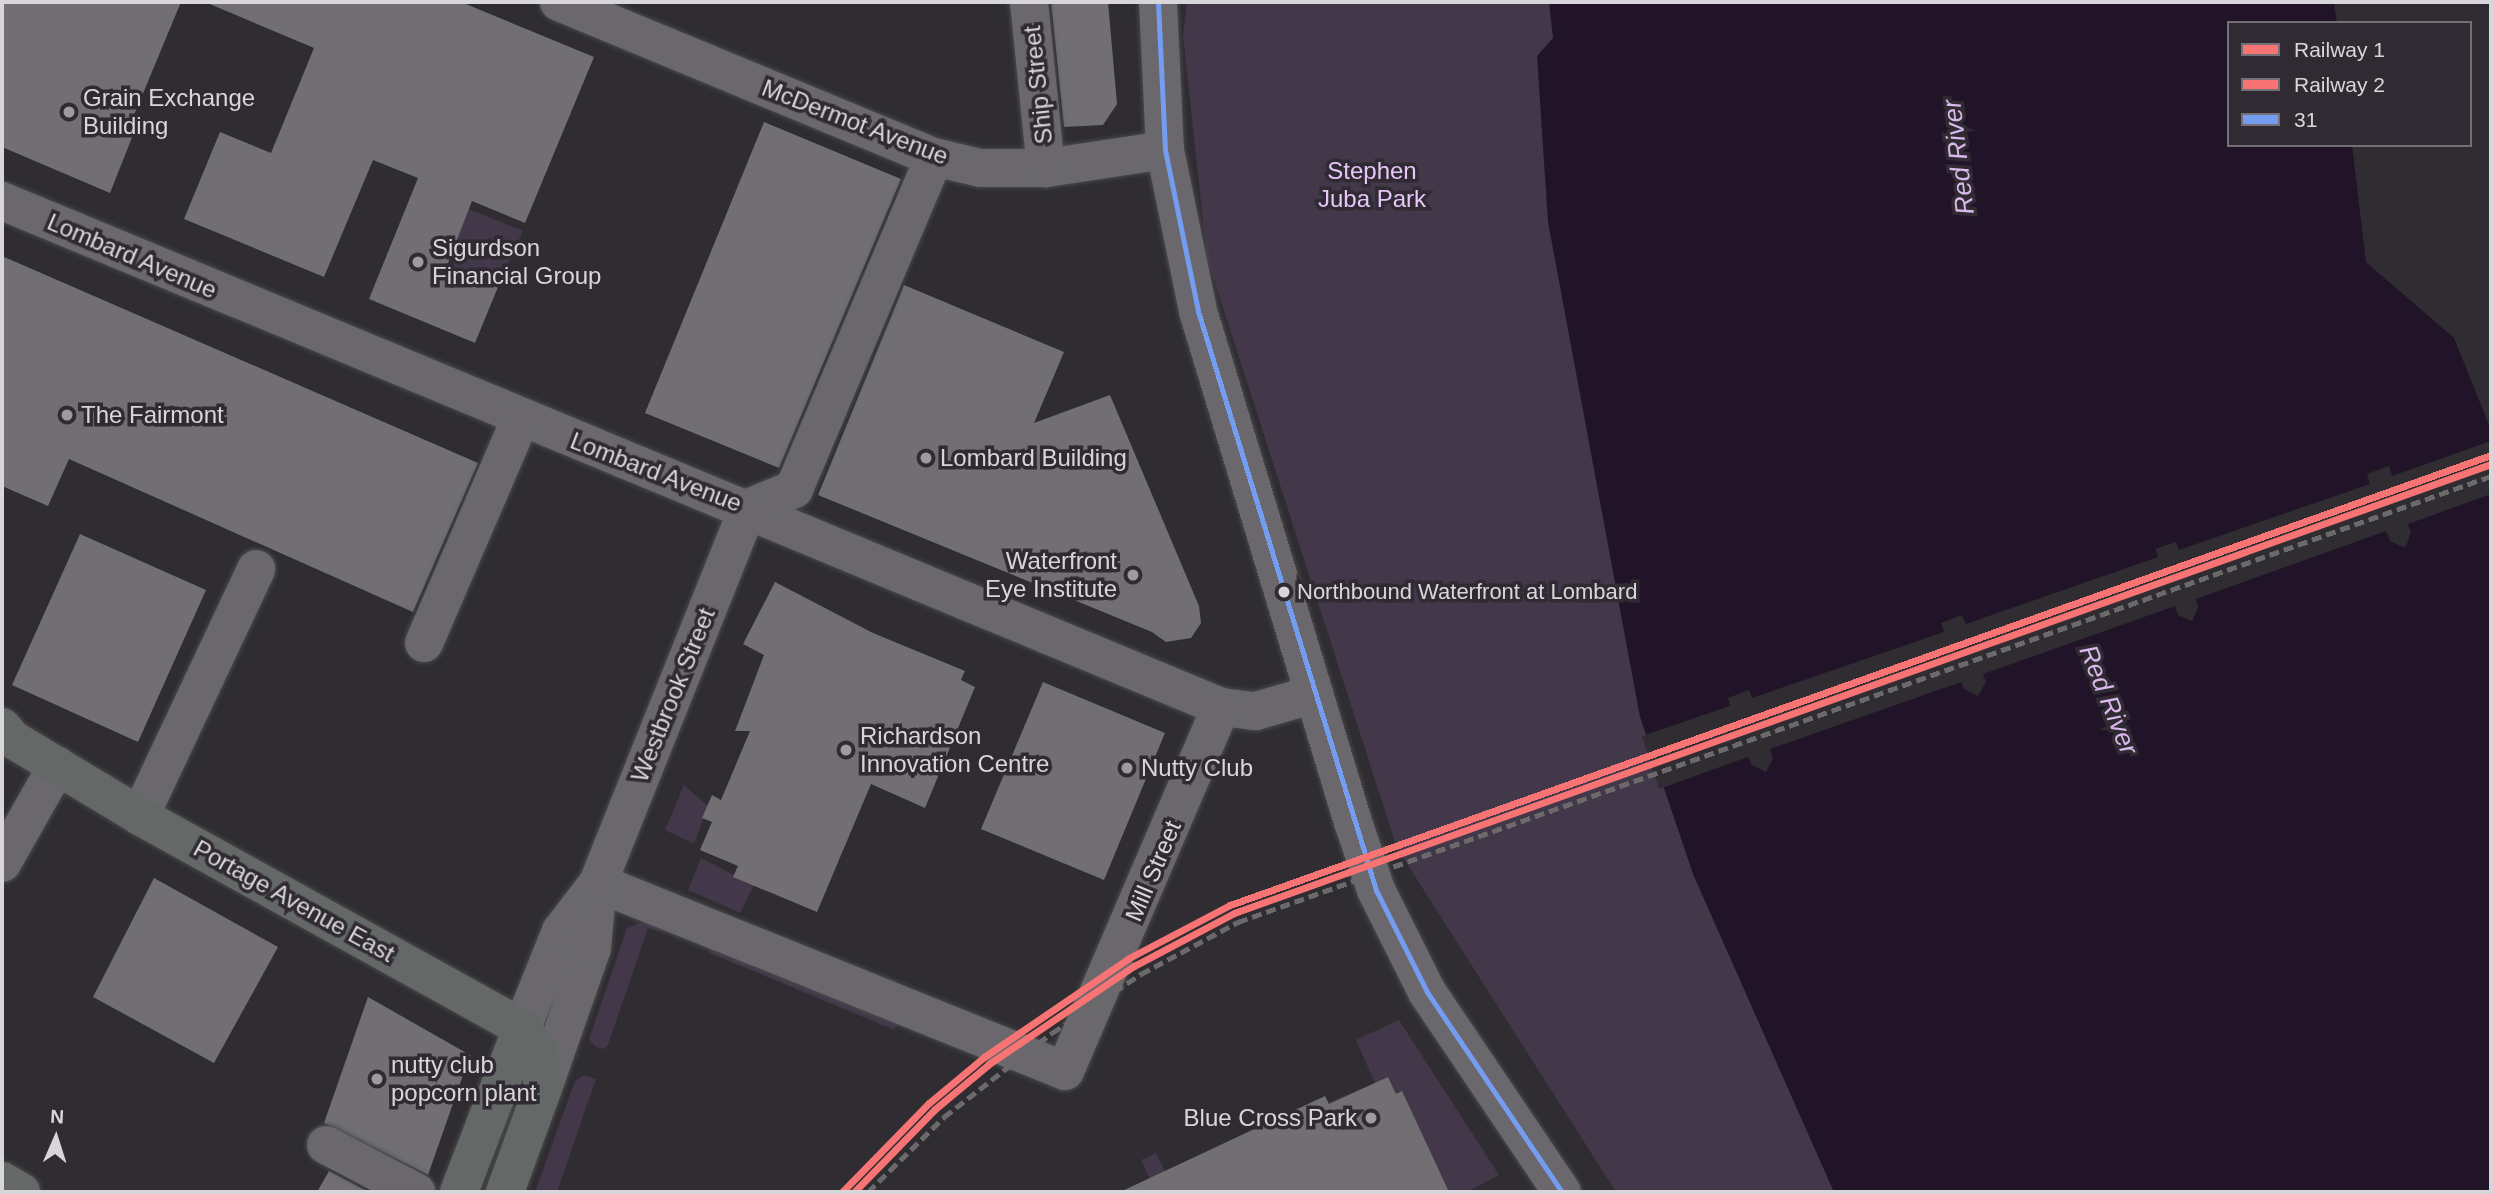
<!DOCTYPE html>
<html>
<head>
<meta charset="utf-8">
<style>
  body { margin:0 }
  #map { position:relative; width:2493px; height:1194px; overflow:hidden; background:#2f2d31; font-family:Helvetica,sans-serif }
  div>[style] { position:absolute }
  .green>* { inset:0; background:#43374a }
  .water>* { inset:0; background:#211429 }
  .pier>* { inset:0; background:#2f2d31 }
  .building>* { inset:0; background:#716f72 }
  .roads { filter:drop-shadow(0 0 2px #4a484b) drop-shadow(0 0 2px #4a484b) }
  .minor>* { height:38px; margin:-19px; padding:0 19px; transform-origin:19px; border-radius:19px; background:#6a686c }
  .major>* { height:38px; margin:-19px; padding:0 19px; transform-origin:19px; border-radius:19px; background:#646968 }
  .rail>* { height:5px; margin-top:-2.5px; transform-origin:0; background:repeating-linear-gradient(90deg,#6b696c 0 10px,transparent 0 15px) }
  .bus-1>* { height:5px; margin:-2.5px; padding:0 2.5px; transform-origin:2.5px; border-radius:2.5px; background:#749cf0 }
  .rail-1>* { height:7px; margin:-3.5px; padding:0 3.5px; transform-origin:3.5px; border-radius:3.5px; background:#f87474 }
  .rail-2>* { height:7px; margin:-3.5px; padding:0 3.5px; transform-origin:3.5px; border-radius:3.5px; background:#f87474 }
  .dots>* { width:19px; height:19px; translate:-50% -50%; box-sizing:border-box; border:4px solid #302b33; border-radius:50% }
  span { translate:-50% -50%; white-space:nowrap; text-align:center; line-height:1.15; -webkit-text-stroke:7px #302b33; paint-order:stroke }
  .bus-label { font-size:22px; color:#d9d6db }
  .left { translate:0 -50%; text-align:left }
  .street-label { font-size:24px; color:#d9d6db }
  .poi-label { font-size:24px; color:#d9d6db }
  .right { translate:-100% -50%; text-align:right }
  .park-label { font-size:24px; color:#e6c5f9 }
  .water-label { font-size:26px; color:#d9b8ec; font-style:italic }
  .frame { position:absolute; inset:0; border:4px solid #d9d6db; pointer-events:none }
  .legend { position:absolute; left:2227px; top:21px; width:245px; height:126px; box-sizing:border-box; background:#302b33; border:2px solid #746f76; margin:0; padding:9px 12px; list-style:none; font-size:21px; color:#d9d6db }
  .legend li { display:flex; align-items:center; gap:14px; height:35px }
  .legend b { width:35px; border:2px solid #746f76 }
  .north { position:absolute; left:21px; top:1103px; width:70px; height:70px; -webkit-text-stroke:5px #302b33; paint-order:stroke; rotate:3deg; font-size:19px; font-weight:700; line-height:28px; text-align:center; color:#d9d6db }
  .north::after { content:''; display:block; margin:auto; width:24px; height:32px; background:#d9d6db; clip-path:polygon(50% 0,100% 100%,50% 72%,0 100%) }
</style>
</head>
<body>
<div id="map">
  <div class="green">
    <i style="clip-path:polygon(1187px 2px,1549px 2px,1693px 874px,1834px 1192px,1616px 1192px,1397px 848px,1207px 258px,1183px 35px)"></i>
    <i style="clip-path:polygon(469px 209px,523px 231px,498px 287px,455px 269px,451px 256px)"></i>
    <i style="clip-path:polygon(684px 785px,708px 806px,694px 844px,665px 830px)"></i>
    <i style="clip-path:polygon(701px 858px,754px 885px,740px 913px,688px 890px)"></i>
    <i style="clip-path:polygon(657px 917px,675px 930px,674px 934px,648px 928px,608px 1045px,603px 1049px,596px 1047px,589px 1039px,627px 928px)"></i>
    <i style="clip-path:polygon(711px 941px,898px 1017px,898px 1025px,894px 1030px,710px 953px)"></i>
    <i style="clip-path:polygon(1399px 1020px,1499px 1175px,1467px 1192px,1121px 1192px,1150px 1179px,1141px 1160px,1156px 1153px,1165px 1171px,1375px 1083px,1356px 1040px)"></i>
    <i style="clip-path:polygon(584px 1075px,596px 1079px,557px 1192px,535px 1192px,575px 1081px)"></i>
  </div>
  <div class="water">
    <i style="clip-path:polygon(1549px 2px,2334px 2px,2337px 23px,2229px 23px,2229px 145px,2352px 145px,2366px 262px,2454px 338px,2491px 430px,2491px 1192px,1834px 1192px,1693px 874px,1640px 717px,1548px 222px,1537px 56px,1553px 38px)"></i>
  </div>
  <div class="pier">
    <i style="clip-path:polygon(2491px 441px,2491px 494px,2408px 524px,2411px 533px,2405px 548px,2390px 541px,2386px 531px,2196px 599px,2198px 607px,2192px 621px,2178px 615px,2175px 606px,1983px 674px,1986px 682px,1978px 696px,1964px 689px,1961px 682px,1770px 749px,1773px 758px,1766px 772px,1752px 765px,1748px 757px,1659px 789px,1642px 736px,1730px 706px,1728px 698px,1749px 690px,1752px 698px,1944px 632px,1941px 623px,1962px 615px,1966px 624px,2158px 557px,2155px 549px,2176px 542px,2179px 550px,2370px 484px,2367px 474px,2389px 466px,2392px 476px)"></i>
  </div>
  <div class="building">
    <i style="clip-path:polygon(2px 2px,181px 2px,129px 127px,135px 130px,110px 193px,2px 147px)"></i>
    <i style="clip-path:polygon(205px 2px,461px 2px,594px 57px,525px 223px,472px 201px,447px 266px,498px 287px,475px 343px,369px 299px,418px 178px,373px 160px,324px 277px,184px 219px,220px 132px,271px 153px,314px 48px)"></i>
    <i style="clip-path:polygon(1051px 2px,1108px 2px,1117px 104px,1103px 125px,1064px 127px)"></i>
    <i style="clip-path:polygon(764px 122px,901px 179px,779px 468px,645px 413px)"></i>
    <i style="clip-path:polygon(2px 256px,478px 463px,413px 612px,69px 459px,48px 506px,2px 486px)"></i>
    <i style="clip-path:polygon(904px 285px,1064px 352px,1034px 423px,1110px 395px,1199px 606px,1201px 623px,1191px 638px,1166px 642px,1152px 632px,818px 495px)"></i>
    <i style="clip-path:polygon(80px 534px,206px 590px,138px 742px,12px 685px)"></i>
    <i style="clip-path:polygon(775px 582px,873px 633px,965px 671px,961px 680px,975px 687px,925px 808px,871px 784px,817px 912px,733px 877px,738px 866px,700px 850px,712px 822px,702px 818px,712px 795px,721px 800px,750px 731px,735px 731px,764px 655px,743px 644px)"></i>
    <i style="clip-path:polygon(1043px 682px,1165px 733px,1104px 880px,981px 829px)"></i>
    <i style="clip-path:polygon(154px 878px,278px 947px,214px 1063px,93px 997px)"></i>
    <i style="clip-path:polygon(368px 997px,470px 1055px,428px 1175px,324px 1123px)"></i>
    <i style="clip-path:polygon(1388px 1077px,1396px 1094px,1402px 1091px,1449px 1192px,1120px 1192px,1325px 1096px,1329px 1104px)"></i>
    <i style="clip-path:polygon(329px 1171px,369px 1192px,317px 1192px)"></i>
  </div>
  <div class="roads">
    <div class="minor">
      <i style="left:559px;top:2px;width:406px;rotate:22.5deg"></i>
      <i style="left:934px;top:157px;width:47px;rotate:13.4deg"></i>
      <i style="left:980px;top:168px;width:66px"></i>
      <i style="left:1046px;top:168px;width:120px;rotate:-8.6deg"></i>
      <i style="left:1029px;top:2px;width:167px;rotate:84.2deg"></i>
      <i style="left:1158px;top:2px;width:148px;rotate:87.3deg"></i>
      <i style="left:1165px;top:150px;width:164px;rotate:78.4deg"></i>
      <i style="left:1198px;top:311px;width:534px;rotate:73.13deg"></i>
      <i style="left:1353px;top:822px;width:72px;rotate:71.3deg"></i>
      <i style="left:1376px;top:890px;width:114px;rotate:63.4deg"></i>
      <i style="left:1427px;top:992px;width:241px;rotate:56deg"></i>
      <i style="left:2px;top:201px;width:1320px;rotate:22.54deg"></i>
      <i style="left:1221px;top:707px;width:35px;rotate:7deg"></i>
      <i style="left:1256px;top:711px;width:61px;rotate:-16.1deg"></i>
      <i style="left:748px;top:508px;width:50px;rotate:-22.4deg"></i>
      <i style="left:794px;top:489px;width:360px;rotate:-67.1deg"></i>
      <i style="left:424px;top:643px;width:245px;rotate:-66.7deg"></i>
      <i style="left:140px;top:816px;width:273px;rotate:-64.8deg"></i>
      <i style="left:2px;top:863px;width:112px;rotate:-60.4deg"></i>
      <i style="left:598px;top:883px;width:503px;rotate:21.93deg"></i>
      <i style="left:1065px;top:1071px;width:396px;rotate:-66.8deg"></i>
      <i style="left:522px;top:1028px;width:105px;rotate:-68.1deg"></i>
      <i style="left:561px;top:931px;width:61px;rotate:-52.4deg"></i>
      <i style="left:543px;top:1088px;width:148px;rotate:-70.7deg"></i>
      <i style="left:592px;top:948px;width:65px;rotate:-84.7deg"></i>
      <i style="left:598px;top:883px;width:404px;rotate:-68.2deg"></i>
      <i style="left:326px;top:1145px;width:102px;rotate:27.6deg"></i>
    </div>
    <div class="major">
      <i style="left:2px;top:727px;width:16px;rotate:50deg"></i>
      <i style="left:12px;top:739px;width:149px;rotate:31deg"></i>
      <i style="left:140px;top:816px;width:437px;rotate:29deg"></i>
      <i style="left:522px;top:1028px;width:29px;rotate:56deg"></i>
      <i style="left:538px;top:1052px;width:36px;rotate:82deg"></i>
      <i style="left:543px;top:1088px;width:111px;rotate:110.1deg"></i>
      <i style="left:2px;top:1181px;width:22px;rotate:30deg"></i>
      <i style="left:459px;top:1192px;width:176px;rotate:-69deg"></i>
    </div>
  </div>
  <div class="rail">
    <i style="left:868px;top:1192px;width:107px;rotate:-44.6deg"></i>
    <i style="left:944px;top:1117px;width:137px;rotate:-37.9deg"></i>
    <i style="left:1052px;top:1033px;width:107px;rotate:-33.5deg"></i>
    <i style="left:1141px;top:974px;width:110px;rotate:-28.2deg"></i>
    <i style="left:1238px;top:922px;width:1330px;rotate:-19.59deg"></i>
  </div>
  <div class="bus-1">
    <i style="left:1158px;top:2px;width:148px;rotate:87.3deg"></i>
    <i style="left:1165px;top:150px;width:164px;rotate:78.4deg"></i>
    <i style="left:1198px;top:311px;width:606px;rotate:72.91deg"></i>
    <i style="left:1376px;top:890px;width:114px;rotate:63.4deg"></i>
    <i style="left:1427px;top:992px;width:241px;rotate:56deg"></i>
  </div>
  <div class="rail-1">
    <i style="left:842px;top:1192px;width:124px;rotate:-45.7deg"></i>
    <i style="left:929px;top:1103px;width:72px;rotate:-39.9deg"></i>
    <i style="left:984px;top:1057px;width:176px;rotate:-34.3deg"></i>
    <i style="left:1129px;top:958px;width:114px;rotate:-27.7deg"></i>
    <i style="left:1230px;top:905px;width:1339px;rotate:-19.64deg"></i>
  </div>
  <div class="rail-2">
    <i style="left:854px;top:1192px;width:116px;rotate:-45.7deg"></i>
    <i style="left:935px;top:1109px;width:70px;rotate:-39.8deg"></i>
    <i style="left:989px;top:1064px;width:175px;rotate:-34.1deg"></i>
    <i style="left:1134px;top:966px;width:113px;rotate:-27.9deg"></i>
    <i style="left:1234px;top:913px;width:1335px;rotate:-19.66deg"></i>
  </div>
  <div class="dots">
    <i style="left:69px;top:112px;background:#9e9ba0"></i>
    <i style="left:418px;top:262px;background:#9e9ba0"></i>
    <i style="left:67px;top:415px;background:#9e9ba0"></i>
    <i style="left:926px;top:458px;background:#9e9ba0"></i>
    <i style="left:1133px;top:575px;background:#9e9ba0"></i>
    <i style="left:1284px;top:592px;background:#d9d6db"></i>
    <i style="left:846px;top:750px;background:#9e9ba0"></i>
    <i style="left:1127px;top:768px;background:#9e9ba0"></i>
    <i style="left:377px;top:1079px;background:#9e9ba0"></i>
    <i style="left:1371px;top:1118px;background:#9e9ba0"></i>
  </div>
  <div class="bus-label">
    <span class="left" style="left:1297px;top:592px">Northbound Waterfront at Lombard</span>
  </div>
  <div class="street-label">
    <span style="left:1038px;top:85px;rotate:-96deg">Ship Street</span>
    <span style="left:855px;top:122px;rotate:21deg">McDermot Avenue</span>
    <span style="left:132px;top:256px;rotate:23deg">Lombard Avenue</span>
    <span style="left:656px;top:472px;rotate:21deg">Lombard Avenue</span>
    <span style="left:673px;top:695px;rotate:-68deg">Westbrook Street</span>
    <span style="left:1153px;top:871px;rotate:-67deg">Mill Street</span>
    <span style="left:294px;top:901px;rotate:29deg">Portage Avenue East</span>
  </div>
  <div class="poi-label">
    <span class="left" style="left:83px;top:112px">Grain Exchange<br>Building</span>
    <span class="left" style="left:432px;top:262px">Sigurdson<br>Financial Group</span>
    <span class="left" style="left:81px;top:415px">The Fairmont</span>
    <span class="left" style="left:940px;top:458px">Lombard Building</span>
    <span class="right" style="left:1117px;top:575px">Waterfront<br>Eye Institute</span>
    <span class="left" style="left:860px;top:750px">Richardson<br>Innovation Centre</span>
    <span class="left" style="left:1141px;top:768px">Nutty Club</span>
    <span class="left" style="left:391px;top:1079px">nutty club<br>popcorn plant</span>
    <span class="right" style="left:1357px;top:1118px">Blue Cross Park</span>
  </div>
  <div class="park-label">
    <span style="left:1372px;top:185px">Stephen<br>Juba Park</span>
  </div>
  <div class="water-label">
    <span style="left:1959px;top:157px;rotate:-97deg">Red River</span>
    <span style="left:2108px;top:700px;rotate:68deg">Red River</span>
  </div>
  <div class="frame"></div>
  <ul class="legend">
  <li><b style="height:9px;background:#f87474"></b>Railway 1</li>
  <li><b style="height:9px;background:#f87474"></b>Railway 2</li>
  <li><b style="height:9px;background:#749cf0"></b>31</li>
  </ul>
  <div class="north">N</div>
</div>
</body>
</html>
